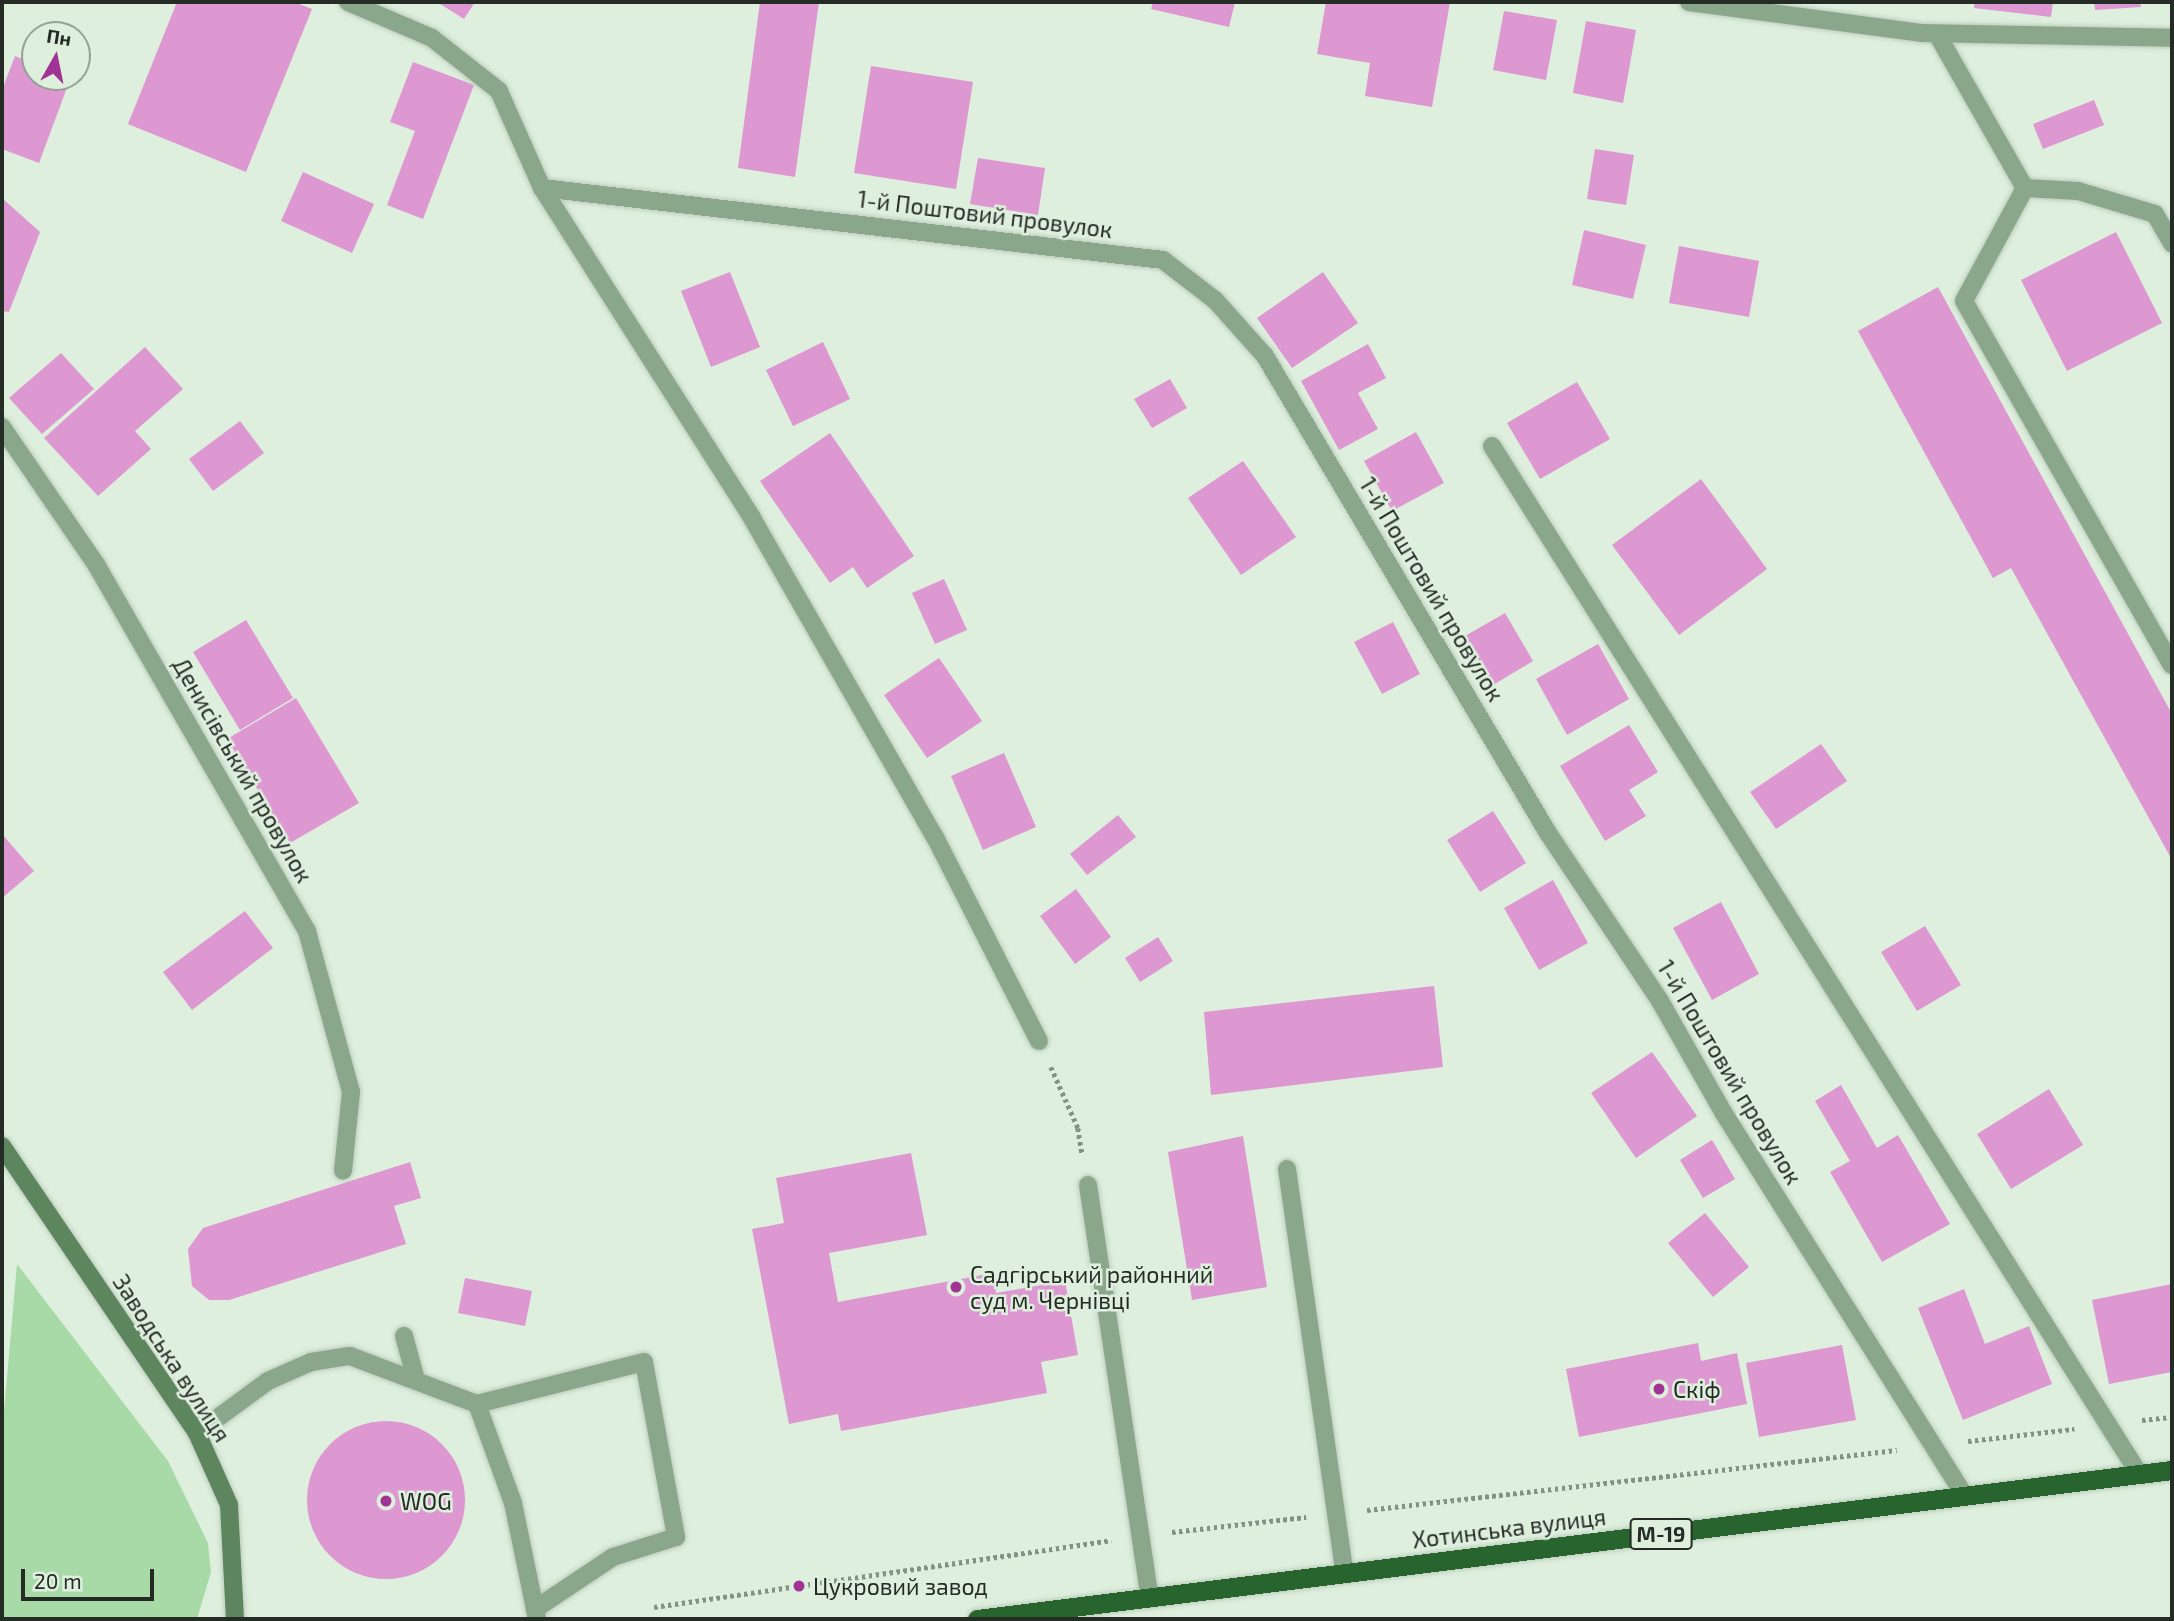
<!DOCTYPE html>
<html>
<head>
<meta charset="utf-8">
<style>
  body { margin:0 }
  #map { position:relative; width:2174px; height:1621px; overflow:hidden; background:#deefde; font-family:"Exo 2",sans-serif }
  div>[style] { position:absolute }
  .green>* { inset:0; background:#a8daa8 }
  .building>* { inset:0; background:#dd97d1 }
  .round { border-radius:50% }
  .path>* { height:4.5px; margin-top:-2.25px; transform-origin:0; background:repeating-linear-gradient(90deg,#869186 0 3.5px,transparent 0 7px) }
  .roads { filter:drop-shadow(0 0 2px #bdccbd) drop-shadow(0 0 2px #bdccbd) }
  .service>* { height:18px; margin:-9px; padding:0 9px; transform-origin:9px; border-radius:9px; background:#8ba78b }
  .minor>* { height:18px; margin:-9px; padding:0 9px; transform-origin:9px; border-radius:9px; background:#8ba78b }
  .secondary>* { height:18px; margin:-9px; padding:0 9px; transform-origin:9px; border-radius:9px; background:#5d865e }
  .trunk>* { height:19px; margin:-9.5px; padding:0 9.5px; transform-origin:9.5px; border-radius:9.5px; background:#28642e }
  .dots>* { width:19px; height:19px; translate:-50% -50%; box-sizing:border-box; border:4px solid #deefde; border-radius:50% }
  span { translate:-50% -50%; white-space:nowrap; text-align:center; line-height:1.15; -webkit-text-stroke:5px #deefde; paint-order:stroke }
  .shield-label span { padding:2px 5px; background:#deefde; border:2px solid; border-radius:5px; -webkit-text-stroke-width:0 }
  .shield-label { font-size:21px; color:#252b25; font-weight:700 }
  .street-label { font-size:23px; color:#252b25 }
  .poi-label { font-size:23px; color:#252b25 }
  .left { translate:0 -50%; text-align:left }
  .frame { position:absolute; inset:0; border:4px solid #252b25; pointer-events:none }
  .north { position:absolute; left:21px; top:21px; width:70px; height:70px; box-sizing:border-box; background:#deefde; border:2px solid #94a194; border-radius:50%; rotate:9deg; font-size:19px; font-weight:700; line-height:28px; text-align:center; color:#252b25 }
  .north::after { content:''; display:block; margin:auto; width:24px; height:32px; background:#a03393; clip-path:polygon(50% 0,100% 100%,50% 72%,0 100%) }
  .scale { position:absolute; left:21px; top:1569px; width:133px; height:32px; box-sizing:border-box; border:4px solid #252b25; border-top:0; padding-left:9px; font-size:21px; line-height:24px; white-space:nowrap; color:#252b25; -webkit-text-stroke:5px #deefde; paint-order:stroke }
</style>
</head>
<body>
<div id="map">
  <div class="green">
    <i style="clip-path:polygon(17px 1264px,168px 1461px,208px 1543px,211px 1572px,197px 1619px,2px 1619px,2px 1434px)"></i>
  </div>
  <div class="building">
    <i style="clip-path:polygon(177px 2px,294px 2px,312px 9px,246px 172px,128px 124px)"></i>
    <i style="clip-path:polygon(437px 2px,475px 2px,464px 19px)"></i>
    <i style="clip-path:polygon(760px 2px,819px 2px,795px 177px,738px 168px)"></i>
    <i style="clip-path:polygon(1153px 2px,1235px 2px,1229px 27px,1151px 9px)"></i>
    <i style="clip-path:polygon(1326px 2px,1450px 2px,1432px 107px,1365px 96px,1370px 63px,1317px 54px)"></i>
    <i style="clip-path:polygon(1975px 2px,2053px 2px,2051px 17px,1974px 8px)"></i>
    <i style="clip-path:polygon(2094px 2px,2140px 2px,2141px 7px,2095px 10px)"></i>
    <i style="clip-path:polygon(1504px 11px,1557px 20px,1546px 80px,1493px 70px)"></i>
    <i style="clip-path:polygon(1586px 21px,1636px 30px,1623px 103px,1573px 93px)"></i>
    <i style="clip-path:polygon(15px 56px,35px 64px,35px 77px,71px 77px,39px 163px,2px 149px,2px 90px)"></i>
    <i style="clip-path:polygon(413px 62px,474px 85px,423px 219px,387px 205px,415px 131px,390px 122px)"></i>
    <i style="clip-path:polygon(871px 66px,973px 82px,956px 189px,854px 173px)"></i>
    <i style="clip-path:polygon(2094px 100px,2104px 125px,2043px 149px,2033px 124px)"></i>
    <i style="clip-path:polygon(1595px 149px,1634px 155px,1626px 205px,1587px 199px)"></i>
    <i style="clip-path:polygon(978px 158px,1045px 168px,1038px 215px,970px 204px)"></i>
    <i style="clip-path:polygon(303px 172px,374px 204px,352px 253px,281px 221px)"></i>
    <i style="clip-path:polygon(2px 198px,40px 232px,9px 312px,2px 311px)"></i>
    <i style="clip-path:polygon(1584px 230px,1646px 245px,1633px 299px,1572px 285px)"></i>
    <i style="clip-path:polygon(2116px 232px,2162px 323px,2067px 371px,2021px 280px)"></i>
    <i style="clip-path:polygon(1679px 246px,1759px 261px,1749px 317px,1669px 303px)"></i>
    <i style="clip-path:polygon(730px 272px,760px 347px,711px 367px,681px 291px)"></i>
    <i style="clip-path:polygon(1323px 272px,1358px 323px,1292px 368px,1257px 318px)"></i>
    <i style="clip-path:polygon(1938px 287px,2172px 714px,2172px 860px,2011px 568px,1993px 578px,1858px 331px)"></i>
    <i style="clip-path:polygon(823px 342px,850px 399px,793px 426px,766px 370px)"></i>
    <i style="clip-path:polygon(1368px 344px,1386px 378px,1358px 393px,1378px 429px,1339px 450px,1301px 381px)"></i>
    <i style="clip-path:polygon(145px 347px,183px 389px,135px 431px,151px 449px,98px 496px,44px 438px)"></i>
    <i style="clip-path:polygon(61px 353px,94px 389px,42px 434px,9px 398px)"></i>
    <i style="clip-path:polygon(1170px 379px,1187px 408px,1152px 428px,1134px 399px)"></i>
    <i style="clip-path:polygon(1577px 382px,1610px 439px,1540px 479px,1507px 423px)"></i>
    <i style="clip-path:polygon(240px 421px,264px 453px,213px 491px,189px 459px)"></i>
    <i style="clip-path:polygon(1416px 432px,1444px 483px,1392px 511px,1364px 461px)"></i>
    <i style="clip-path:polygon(830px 433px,914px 556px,867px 588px,853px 567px,830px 583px,760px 481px)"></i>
    <i style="clip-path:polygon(1243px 461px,1296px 537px,1241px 575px,1188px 498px)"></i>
    <i style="clip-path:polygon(1701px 479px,1767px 569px,1679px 635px,1612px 545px)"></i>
    <i style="clip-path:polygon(944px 579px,967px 630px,935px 644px,912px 593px)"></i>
    <i style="clip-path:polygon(1505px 613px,1533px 661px,1493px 685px,1465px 636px)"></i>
    <i style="clip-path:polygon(246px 620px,293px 698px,240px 730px,193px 652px)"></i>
    <i style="clip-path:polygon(1393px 622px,1420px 674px,1382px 694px,1354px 642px)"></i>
    <i style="clip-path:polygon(1598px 644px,1629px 699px,1567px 735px,1536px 679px)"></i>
    <i style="clip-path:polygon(939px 658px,982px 721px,927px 758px,884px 695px)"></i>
    <i style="clip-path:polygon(296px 698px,359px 803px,290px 843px,227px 739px)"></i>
    <i style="clip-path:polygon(1629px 725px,1658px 772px,1629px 790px,1646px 816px,1605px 841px,1560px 766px)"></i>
    <i style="clip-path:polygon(1821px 744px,1847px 781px,1776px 829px,1750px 792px)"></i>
    <i style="clip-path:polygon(1004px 753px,1036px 827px,983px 850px,951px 776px)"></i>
    <i style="clip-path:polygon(1493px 811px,1526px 863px,1480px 892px,1447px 840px)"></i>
    <i style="clip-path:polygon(1118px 815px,1136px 837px,1087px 875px,1070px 854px)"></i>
    <i style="clip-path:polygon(2px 834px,34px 871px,2px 898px)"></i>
    <i style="clip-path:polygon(1553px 880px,1588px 943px,1539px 970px,1504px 908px)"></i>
    <i style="clip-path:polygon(1076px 889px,1111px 937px,1075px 964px,1040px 916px)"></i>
    <i style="clip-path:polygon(1721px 902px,1759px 974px,1712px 1000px,1673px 928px)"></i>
    <i style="clip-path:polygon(245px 911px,273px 948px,192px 1010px,163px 972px)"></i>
    <i style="clip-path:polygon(1925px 926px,1961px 985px,1917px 1011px,1881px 952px)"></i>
    <i style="clip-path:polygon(1158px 937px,1173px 961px,1140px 982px,1125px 958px)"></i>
    <i style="clip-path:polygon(1434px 986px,1443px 1067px,1211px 1095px,1204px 1012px)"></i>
    <i style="clip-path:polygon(1652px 1052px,1697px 1116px,1636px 1158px,1591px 1093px)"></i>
    <i style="clip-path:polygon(1841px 1085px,1877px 1148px,1898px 1135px,1950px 1224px,1882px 1262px,1830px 1172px,1850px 1161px,1815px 1101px)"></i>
    <i style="clip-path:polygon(2049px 1089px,2083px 1145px,2011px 1189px,1977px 1134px)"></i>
    <i style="clip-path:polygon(1243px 1136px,1267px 1287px,1192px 1300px,1168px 1152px)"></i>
    <i style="clip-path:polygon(1712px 1140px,1735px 1179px,1703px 1198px,1680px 1160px)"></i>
    <i style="clip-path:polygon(911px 1153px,927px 1235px,829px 1253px,838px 1302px,993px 1273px,996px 1293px,1065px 1281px,1078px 1355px,1041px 1362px,1047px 1393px,841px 1431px,838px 1414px,789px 1424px,752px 1229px,784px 1223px,776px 1178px)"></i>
    <i style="clip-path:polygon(410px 1162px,421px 1198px,394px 1206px,406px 1244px,229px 1300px,209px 1300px,192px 1286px,188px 1249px,203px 1228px)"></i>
    <i style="clip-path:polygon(1705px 1213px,1749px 1267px,1713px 1297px,1668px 1243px)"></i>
    <i style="clip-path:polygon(465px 1278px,532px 1291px,525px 1326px,458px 1313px)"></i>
    <i style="clip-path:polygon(2172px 1284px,2172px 1372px,2109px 1384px,2092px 1300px)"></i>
    <i style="clip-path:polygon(1964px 1289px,1985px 1344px,2029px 1326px,2052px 1384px,1963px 1420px,1918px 1308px)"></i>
    <i style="clip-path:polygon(1698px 1343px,1701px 1361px,1737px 1353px,1747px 1404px,1579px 1437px,1566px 1369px)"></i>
    <i style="clip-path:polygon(1842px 1345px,1856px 1420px,1759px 1437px,1746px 1363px)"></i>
    <i class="round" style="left:307px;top:1421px;width:158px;height:158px"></i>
  </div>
  <div class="path">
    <i style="left:1051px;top:1067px;width:67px;rotate:66.1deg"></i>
    <i style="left:1078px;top:1128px;width:26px;rotate:81deg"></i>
    <i style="left:2142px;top:1420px;width:30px;rotate:-6deg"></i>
    <i style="left:1968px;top:1441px;width:107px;rotate:-6.5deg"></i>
    <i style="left:1367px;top:1510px;width:533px;rotate:-6.46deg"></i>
    <i style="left:1172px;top:1532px;width:135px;rotate:-6.4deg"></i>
    <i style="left:654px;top:1607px;width:462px;rotate:-8.3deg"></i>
  </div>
  <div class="roads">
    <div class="service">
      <i style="left:1937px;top:34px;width:177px;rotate:60.3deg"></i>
      <i style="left:2025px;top:188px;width:128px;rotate:118.4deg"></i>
      <i style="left:1964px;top:301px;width:419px;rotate:60.3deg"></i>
      <i style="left:2025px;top:188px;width:53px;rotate:3.2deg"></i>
      <i style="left:2078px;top:191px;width:80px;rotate:16.6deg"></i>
      <i style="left:2155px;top:214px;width:34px;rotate:60deg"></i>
      <i style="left:1287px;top:1169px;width:409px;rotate:81.9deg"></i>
      <i style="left:1088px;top:1185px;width:418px;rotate:81.5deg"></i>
      <i style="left:404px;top:1336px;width:41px;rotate:74.6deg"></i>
      <i style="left:477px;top:1404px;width:172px;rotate:-14.1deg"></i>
      <i style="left:644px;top:1362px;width:178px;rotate:79.6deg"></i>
      <i style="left:676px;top:1537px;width:66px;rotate:162.4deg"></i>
      <i style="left:613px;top:1557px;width:94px;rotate:146.3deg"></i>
      <i style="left:197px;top:1433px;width:88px;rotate:-36.2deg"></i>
      <i style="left:268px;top:1381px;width:47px;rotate:-23.8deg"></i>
      <i style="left:311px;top:1362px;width:39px;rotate:-9deg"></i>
      <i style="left:350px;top:1356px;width:136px;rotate:20.7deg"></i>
      <i style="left:477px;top:1404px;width:105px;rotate:70deg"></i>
      <i style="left:513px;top:1503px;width:118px;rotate:78.3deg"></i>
    </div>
    <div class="minor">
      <i style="left:348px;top:2px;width:91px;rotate:23.2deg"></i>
      <i style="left:432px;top:38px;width:85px;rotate:38.3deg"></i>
      <i style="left:499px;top:91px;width:106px;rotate:66.1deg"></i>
      <i style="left:542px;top:188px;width:391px;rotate:57.5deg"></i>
      <i style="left:752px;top:518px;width:368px;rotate:60.2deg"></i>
      <i style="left:935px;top:837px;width:229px;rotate:63deg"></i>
      <i style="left:1689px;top:2px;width:234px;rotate:7.6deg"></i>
      <i style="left:1921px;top:33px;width:251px;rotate:1.1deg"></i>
      <i style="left:542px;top:188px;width:625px;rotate:6.61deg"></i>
      <i style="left:1163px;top:260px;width:66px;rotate:37.6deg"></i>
      <i style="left:1215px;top:300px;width:75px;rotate:48.2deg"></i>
      <i style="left:1265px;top:356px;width:555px;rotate:59.32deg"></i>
      <i style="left:1548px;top:833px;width:202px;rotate:56.3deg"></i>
      <i style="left:1660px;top:1001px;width:128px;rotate:60.4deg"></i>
      <i style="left:1723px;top:1112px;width:454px;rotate:57.8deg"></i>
      <i style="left:2px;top:427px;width:168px;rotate:55.6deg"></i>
      <i style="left:97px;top:566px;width:421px;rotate:60.1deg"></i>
      <i style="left:307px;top:931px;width:167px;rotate:74.7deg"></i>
      <i style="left:351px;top:1092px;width:79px;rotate:95.8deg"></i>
      <i style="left:1492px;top:446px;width:1215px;rotate:57.81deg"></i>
    </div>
    <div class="secondary">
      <i style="left:2px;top:1146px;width:347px;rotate:55.8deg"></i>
      <i style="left:197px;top:1433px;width:79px;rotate:66deg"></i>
      <i style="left:229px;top:1505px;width:114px;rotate:87deg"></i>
    </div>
    <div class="trunk">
      <i style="left:977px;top:1619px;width:1204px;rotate:-7.11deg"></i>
    </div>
  </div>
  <div class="dots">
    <i style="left:956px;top:1287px;background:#a03393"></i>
    <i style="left:1659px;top:1389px;background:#a03393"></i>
    <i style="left:386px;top:1501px;background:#a03393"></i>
    <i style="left:799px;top:1586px;background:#a03393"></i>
  </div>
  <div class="shield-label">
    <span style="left:1661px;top:1534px">М-19</span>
  </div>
  <div class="street-label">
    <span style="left:985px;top:214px;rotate:7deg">1-й Поштовий провулок</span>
    <span style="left:1432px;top:589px;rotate:59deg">1-й Поштовий провулок</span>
    <span style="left:243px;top:770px;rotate:60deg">Денисівський провулок</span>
    <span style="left:1730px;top:1072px;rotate:59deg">1-й Поштовий провулок</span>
    <span style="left:172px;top:1358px;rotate:57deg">Заводська вулиця</span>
    <span style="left:1509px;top:1528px;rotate:-7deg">Хотинська вулиця</span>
  </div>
  <div class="poi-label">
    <span class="left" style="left:970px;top:1287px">Садгірський районний<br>суд м. Чернівці</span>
    <span class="left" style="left:1673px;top:1389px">Скіф</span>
    <span class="left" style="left:400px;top:1501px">WOG</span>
    <span class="left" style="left:813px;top:1586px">Цукровий завод</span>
  </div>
  <div class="frame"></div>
  <div class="north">Пн</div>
  <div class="scale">20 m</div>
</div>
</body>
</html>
